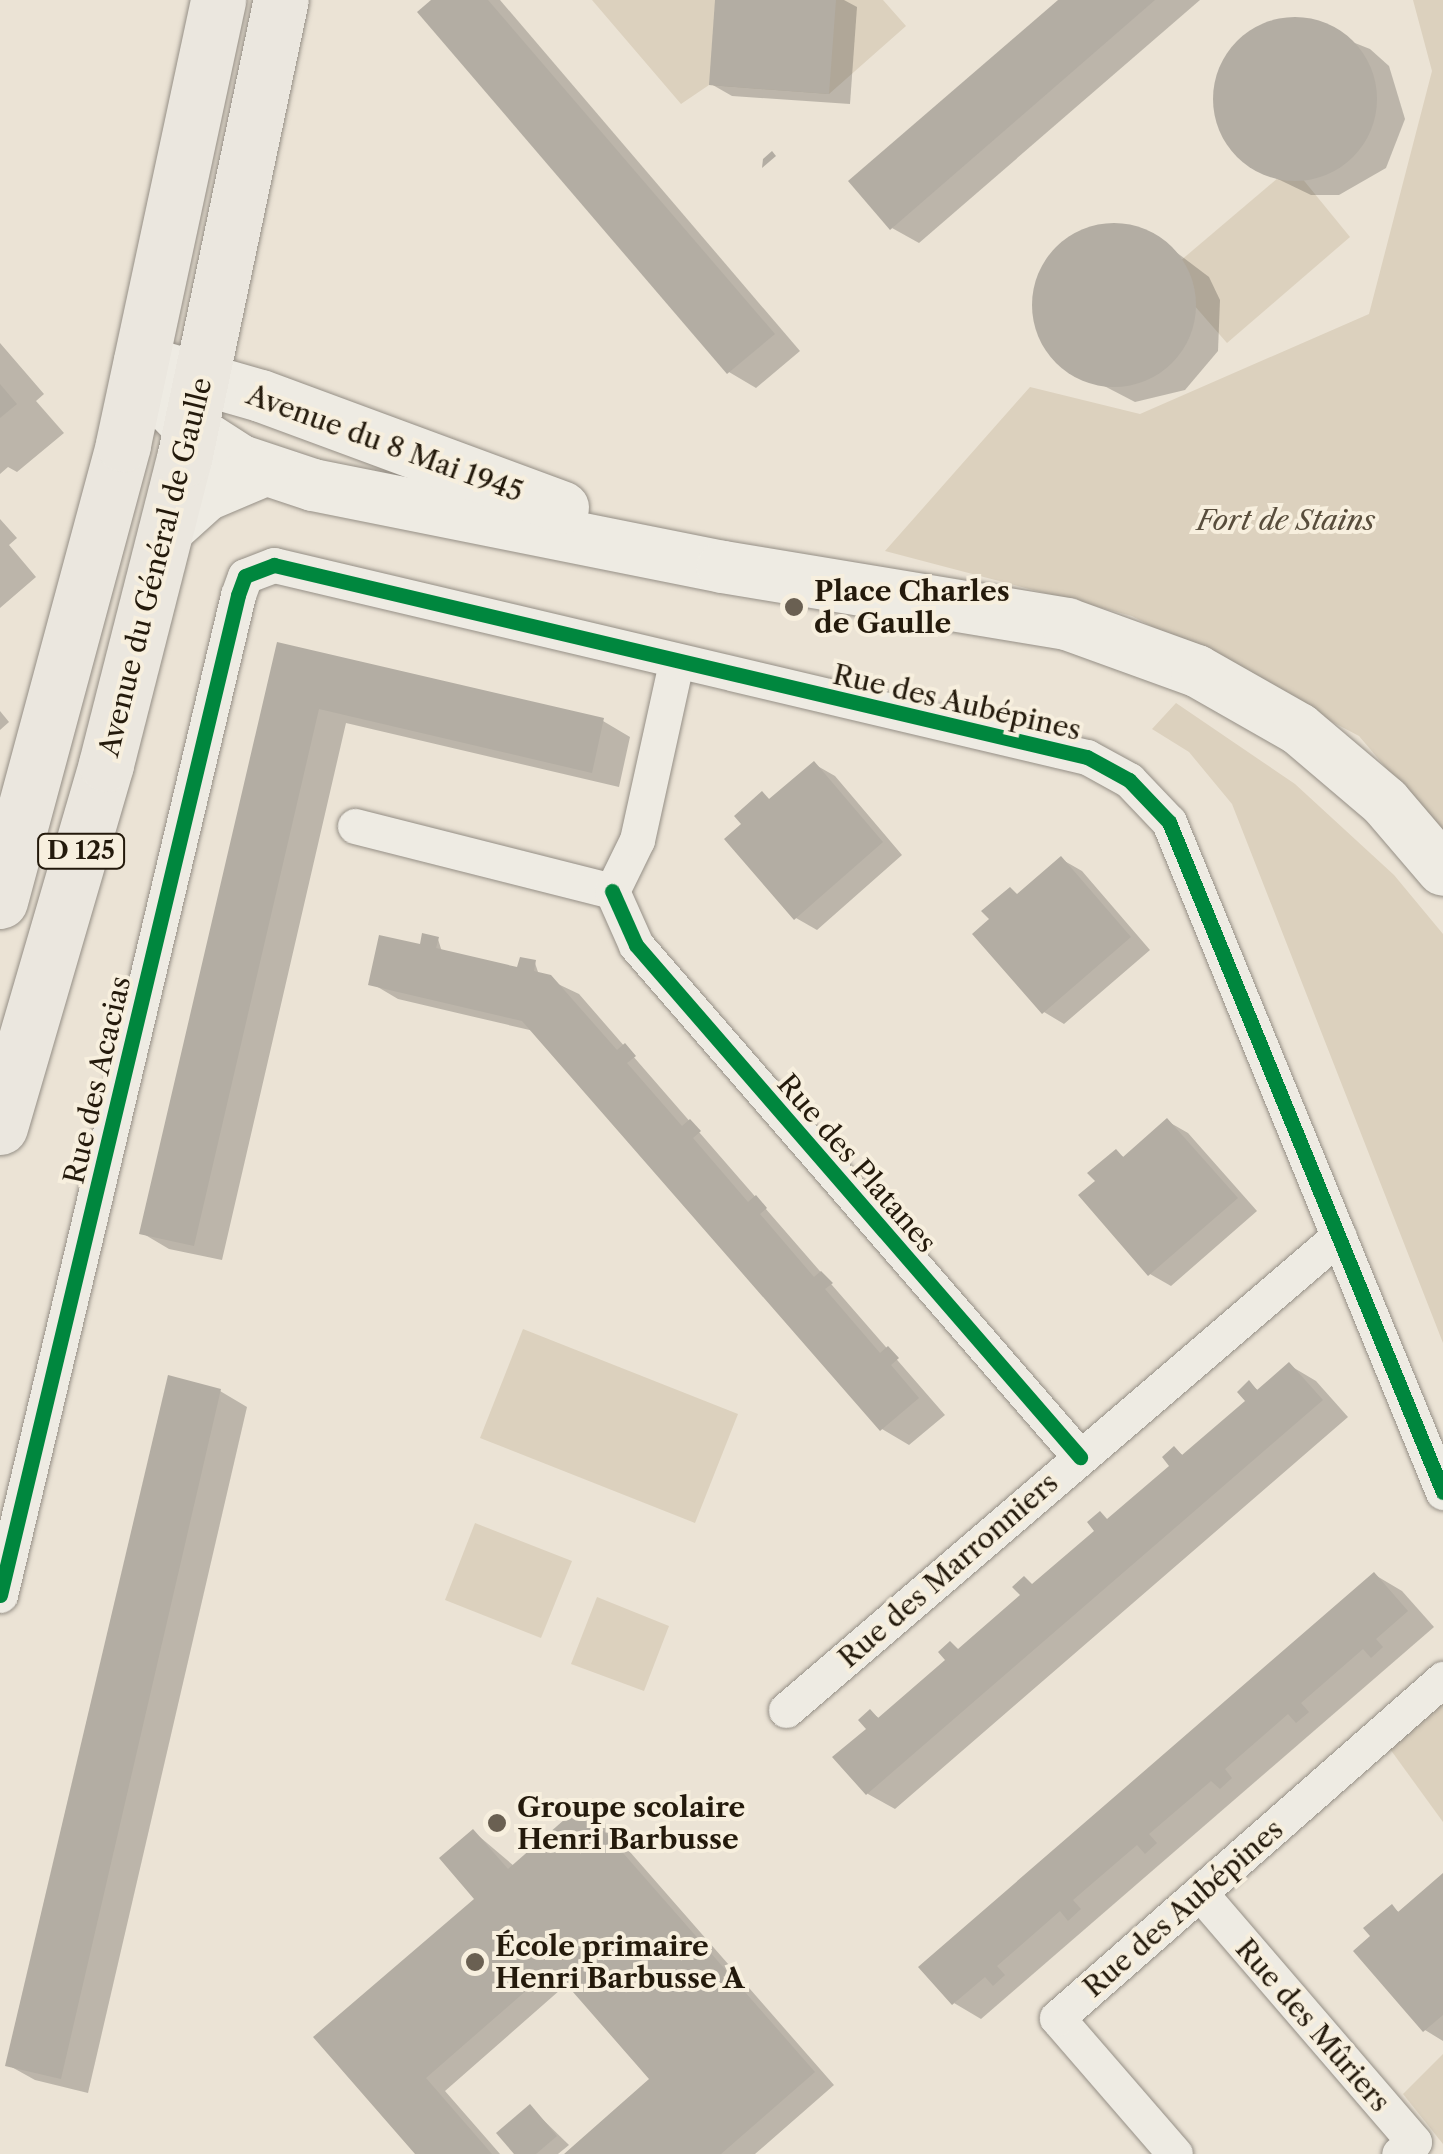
<!DOCTYPE html>
<html>
<head>
<meta charset="utf-8">
<style>
  body { margin:0 }
  #map { position:relative; width:1443px; height:2154px; overflow:hidden; background:#ebe3d5; font-family:"Libre Caslon Text",serif }
  div>[style] { position:absolute }
  .green>* { inset:0; background:#dcd1be }
  .shadow>* { inset:0; background:#0003 }
  .building>* { inset:0; background:#b3ada3 }
  .round { border-radius:50% }
  .roads { filter:drop-shadow(0 0 2px #958f86) drop-shadow(0 0 2px #958f86) }
  .street>* { height:35px; margin:-17.5px; padding:0 17.5px; transform-origin:17.5px; border-radius:17.5px; background:#eeebe3 }
  .secondary>* { height:52px; margin:-26px; padding:0 26px; transform-origin:26px; border-radius:26px; background:#eeebe3 }
  .primary>* { height:55px; margin:-27.5px; padding:0 27.5px; transform-origin:27.5px; border-radius:27.5px; background:#ebe7df }
  .cycleway>* { height:15px; margin:-7.5px; padding:0 7.5px; transform-origin:7.5px; border-radius:7.5px; background:#00873e }
  .dots>* { width:28px; height:28px; translate:-50% -50%; box-sizing:border-box; border:5px solid #f7efde; border-radius:50% }
  span { translate:-50% -50%; white-space:nowrap; text-align:center; line-height:1.15; -webkit-text-stroke:8px #f7efde; paint-order:stroke }
  .shield-label span { padding:2px 8px; background:#f7efde; border:2px solid; border-radius:8px; -webkit-text-stroke-width:0 }
  .shield-label { font-size:25px; color:#241a0c; font-weight:700 }
  .street-label { font-size:28px; color:#241a0c }
  .park-label { font-size:28px; color:#584d3c; font-style:italic }
  .poi-label { font-size:28px; color:#241a0c; font-weight:700 }
  .left { translate:0 -50%; text-align:left }
</style>
</head>
<body>
<div id="map">
  <div class="green">
    <i style="clip-path:polygon(592px 0,883px 0,906px 26px,829px 94px,709px 85px,681px 104px)"></i>
    <i style="clip-path:polygon(1413px 0,1443px 0,1443px 835px,1359px 736px,1132px 616px,885px 551px,1030px 387px,1140px 414px,1369px 314px,1432px 71px)"></i>
    <i style="clip-path:polygon(1292px 166px,1350px 237px,1227px 343px,1166px 273px)"></i>
    <i style="clip-path:polygon(1176px 703px,1295px 784px,1394px 875px,1443px 934px,1443px 1343px,1232px 804px,1189px 752px,1152px 729px)"></i>
    <i style="clip-path:polygon(523px 1329px,738px 1414px,695px 1523px,480px 1438px)"></i>
    <i style="clip-path:polygon(475px 1523px,572px 1561px,541px 1638px,445px 1600px)"></i>
    <i style="clip-path:polygon(597px 1597px,669px 1626px,644px 1691px,571px 1664px)"></i>
    <i style="clip-path:polygon(1443px 1701px,1443px 1822px,1390px 1749px)"></i>
    <i style="clip-path:polygon(1443px 2054px,1443px 2144px,1403px 2094px)"></i>
  </div>
  <div class="shadow">
    <i style="clip-path:polygon(435px 0,500px 0,800px 351px,756px 388px,729px 372px)"></i>
    <i style="clip-path:polygon(717px 0,844px 0,857px 7px,850px 104px,732px 96px,711px 84px)"></i>
    <i style="clip-path:polygon(1062px 0,1200px 0,919px 243px,892px 228px)"></i>
    <i style="clip-path:polygon(1292px 18px,1370px 49px,1389px 66px,1405px 119px,1386px 168px,1339px 195px,1311px 195px,1257px 169px,1235px 152px,1215px 104px,1228px 55px,1267px 23px)"></i>
    <i style="clip-path:polygon(1113px 225px,1139px 229px,1168px 246px,1209px 277px,1220px 300px,1218px 351px,1185px 390px,1135px 402px,1058px 362px,1042px 341px,1036px 288px,1063px 243px)"></i>
    <i style="clip-path:polygon(0 343px,44px 394px,36px 401px,64px 433px,17px 472px,8px 467px,0 474px)"></i>
    <i style="clip-path:polygon(0 519px,17px 538px,9px 545px,36px 577px,0 608px)"></i>
    <i style="clip-path:polygon(279px 645px,603px 721px,630px 737px,619px 787px,346px 723px,222px 1260px,169px 1249px,142px 1233px)"></i>
    <i style="clip-path:polygon(0 711px,9px 722px,0 730px)"></i>
    <i style="clip-path:polygon(814px 764px,835px 776px,902px 855px,817px 930px,796px 918px,745px 824px,763px 794px,771px 801px)"></i>
    <i style="clip-path:polygon(1061px 859px,1082px 871px,1150px 950px,1064px 1024px,1044px 1012px,993px 918px,1011px 890px,1019px 896px)"></i>
    <i style="clip-path:polygon(438px 939px,442px 952px,519px 970px,535px 963px,539px 975px,579px 994px,945px 1415px,909px 1445px,882px 1429px,534px 1031px,398px 999px,371px 983px,432px 950px)"></i>
    <i style="clip-path:polygon(1167px 1121px,1188px 1133px,1257px 1211px,1171px 1286px,1150px 1274px,1098px 1181px,1116px 1152px,1125px 1158px)"></i>
    <i style="clip-path:polygon(1289px 1365px,1316px 1381px,1348px 1417px,895px 1809px,868px 1794px,836px 1758px,869px 1729px,871px 1712px,880px 1719px,948px 1660px,951px 1644px,960px 1651px,1098px 1531px,1100px 1514px,1109px 1521px,1174px 1465px,1174px 1449px,1184px 1456px,1248px 1401px,1250px 1384px,1259px 1391px)"></i>
    <i style="clip-path:polygon(220px 1391px,247px 1407px,88px 2093px,35px 2080px,8px 2065px)"></i>
    <i style="clip-path:polygon(1375px 1575px,1402px 1591px,1434px 1627px,981px 2019px,954px 2003px)"></i>
    <i style="clip-path:polygon(581px 1808px,602px 1820px,834px 2085px,755px 2154px,568px 2154px,653px 2080px,568px 1983px,445px 2091px,500px 2154px,418px 2154px,317px 2038px,478px 1899px,474px 1832px,514px 1866px)"></i>
    <i style="clip-path:polygon(1443px 1877px,1443px 2041px,1425px 2030px,1373px 1937px,1392px 1907px,1400px 1913px)"></i>
    <i style="clip-path:polygon(530px 2107px,569px 2145px,558px 2154px,518px 2154px)"></i>
  </div>
  <div class="building">
    <i style="clip-path:polygon(431px 0,488px 0,775px 334px,727px 374px,417px 12px)"></i>
    <i style="clip-path:polygon(715px 0,836px 0,829px 94px,709px 85px)"></i>
    <i style="clip-path:polygon(1058px 0,1155px 0,890px 230px,848px 181px)"></i>
    <i class="round" style="left:1213px;top:17px;width:164px;height:164px"></i>
    <i style="clip-path:polygon(772px 151px,776px 156px,762px 168px,763px 159px)"></i>
    <i class="round" style="left:1032px;top:223px;width:164px;height:164px"></i>
    <i style="clip-path:polygon(0 384px,17px 404px,0 418px)"></i>
    <i style="clip-path:polygon(277px 642px,604px 718px,592px 773px,319px 709px,194px 1246px,139px 1234px)"></i>
    <i style="clip-path:polygon(814px 761px,883px 842px,794px 920px,724px 839px,741px 824px,734px 816px,762px 791px,769px 799px)"></i>
    <i style="clip-path:polygon(1061px 856px,1131px 937px,1042px 1014px,972px 934px,989px 919px,981px 911px,1010px 887px,1017px 894px)"></i>
    <i style="clip-path:polygon(422px 933px,439px 937px,436px 948px,517px 967px,520px 957px,536px 960px,534px 971px,551px 975px,617px 1050px,625px 1043px,636px 1056px,627px 1063px,682px 1126px,690px 1119px,701px 1131px,693px 1138px,748px 1202px,756px 1195px,767px 1208px,760px 1214px,814px 1277px,821px 1271px,833px 1283px,825px 1289px,880px 1353px,888px 1346px,899px 1358px,891px 1365px,919px 1398px,880px 1431px,522px 1021px,368px 985px,379px 935px,420px 944px)"></i>
    <i style="clip-path:polygon(1167px 1118px,1238px 1198px,1148px 1276px,1078px 1195px,1095px 1181px,1087px 1173px,1116px 1149px,1123px 1157px)"></i>
    <i style="clip-path:polygon(1289px 1362px,1323px 1400px,866px 1795px,832px 1757px,866px 1729px,858px 1720px,870px 1709px,878px 1718px,945px 1660px,938px 1652px,950px 1641px,958px 1649px,1020px 1595px,1012px 1587px,1024px 1576px,1032px 1584px,1094px 1531px,1087px 1522px,1100px 1511px,1107px 1519px,1169px 1466px,1162px 1457px,1174px 1446px,1182px 1455px,1245px 1401px,1237px 1392px,1249px 1380px,1257px 1390px)"></i>
    <i style="clip-path:polygon(168px 1375px,221px 1389px,61px 2079px,5px 2066px)"></i>
    <i style="clip-path:polygon(1374px 1572px,1408px 1611px,1376px 1639px,1383px 1647px,1371px 1658px,1363px 1649px,1301px 1703px,1309px 1712px,1296px 1723px,1288px 1714px,1225px 1769px,1232px 1778px,1220px 1789px,1211px 1781px,1149px 1834px,1157px 1843px,1145px 1854px,1137px 1845px,1073px 1900px,1081px 1909px,1068px 1921px,1060px 1911px,997px 1966px,1005px 1975px,993px 1986px,985px 1977px,952px 2005px,918px 1967px)"></i>
    <i style="clip-path:polygon(581px 1805px,815px 2072px,721px 2154px,564px 2154px,649px 2079px,552px 1968px,426px 2078px,492px 2154px,415px 2154px,313px 2037px,474px 1899px,439px 1858px,473px 1829px,508px 1869px)"></i>
    <i style="clip-path:polygon(1443px 1873px,1443px 2015px,1423px 2032px,1353px 1951px,1370px 1936px,1363px 1928px,1392px 1904px,1398px 1912px)"></i>
    <i style="clip-path:polygon(530px 2104px,557px 2136px,536px 2154px,514px 2154px,496px 2133px)"></i>
  </div>
  <div class="roads">
    <div class="street">
      <i style="left:355px;top:826px;width:265px;rotate:14.2deg"></i>
      <i style="left:612px;top:891px;width:59px;rotate:66deg"></i>
      <i style="left:636px;top:945px;width:678px;rotate:49.07deg"></i>
      <i style="left:612px;top:891px;width:57px;rotate:-63.9deg"></i>
      <i style="left:637px;top:840px;width:181px;rotate:-77.6deg"></i>
      <i style="left:0;top:1595px;width:1028px;rotate:-76.61deg"></i>
      <i style="left:238px;top:595px;width:20px;rotate:-70deg"></i>
      <i style="left:245px;top:576px;width:31px;rotate:-21deg"></i>
      <i style="left:274px;top:565px;width:835px;rotate:13.29deg"></i>
      <i style="left:1087px;top:757px;width:48px;rotate:28.7deg"></i>
      <i style="left:1129px;top:780px;width:58px;rotate:46.4deg"></i>
      <i style="left:1169px;top:822px;width:724px;rotate:67.76deg"></i>
      <i style="left:786px;top:1710px;width:728px;rotate:-40.6deg"></i>
      <i style="left:1200px;top:1893px;width:328px;rotate:49.3deg"></i>
      <i style="left:1414px;top:2142px;width:19px;rotate:141deg"></i>
      <i style="left:1175px;top:2154px;width:180px;rotate:-130.9deg"></i>
      <i style="left:1057px;top:2018px;width:514px;rotate:-41.29deg"></i>
    </div>
    <div class="secondary">
      <i style="left:140px;top:361px;width:22px;rotate:74deg"></i>
      <i style="left:146px;top:382px;width:65px;rotate:46.2deg"></i>
      <i style="left:191px;top:429px;width:59px;rotate:32.6deg"></i>
      <i style="left:241px;top:461px;width:76px;rotate:18.4deg"></i>
      <i style="left:313px;top:485px;width:418px;rotate:11.3deg"></i>
      <i style="left:723px;top:567px;width:349px;rotate:9.4deg"></i>
      <i style="left:1067px;top:624px;width:138px;rotate:19.9deg"></i>
      <i style="left:1197px;top:671px;width:117px;rotate:29.6deg"></i>
      <i style="left:1299px;top:729px;width:113px;rotate:40.3deg"></i>
      <i style="left:1385px;top:802px;width:89px;rotate:49.5deg"></i>
      <i style="left:160px;top:367px;width:105px;rotate:16deg"></i>
      <i style="left:261px;top:396px;width:322px;rotate:20.3deg"></i>
      <i style="left:165px;top:532px;width:55px;rotate:-42.1deg"></i>
      <i style="left:206px;top:495px;width:64px;rotate:-23deg"></i>
    </div>
    <div class="primary">
      <i style="left:0;top:901px;width:473px;rotate:-74.9deg"></i>
      <i style="left:123px;top:444px;width:454px;rotate:-77.9deg"></i>
      <i style="left:0;top:1127px;width:378px;rotate:-73.7deg"></i>
      <i style="left:106px;top:764px;width:315px;rotate:-75.7deg"></i>
      <i style="left:184px;top:459px;width:469px;rotate:-78.1deg"></i>
    </div>
  </div>
  <div class="cycleway">
    <i style="left:612px;top:891px;width:59px;rotate:66deg"></i>
    <i style="left:636px;top:945px;width:678px;rotate:49.07deg"></i>
    <i style="left:0;top:1595px;width:1028px;rotate:-76.61deg"></i>
    <i style="left:238px;top:595px;width:20px;rotate:-70deg"></i>
    <i style="left:245px;top:576px;width:31px;rotate:-21deg"></i>
    <i style="left:274px;top:565px;width:835px;rotate:13.29deg"></i>
    <i style="left:1087px;top:757px;width:48px;rotate:28.7deg"></i>
    <i style="left:1129px;top:780px;width:58px;rotate:46.4deg"></i>
    <i style="left:1169px;top:822px;width:724px;rotate:67.76deg"></i>
  </div>
  <div class="dots">
    <i style="left:794px;top:607px;background:#6a6052"></i>
    <i style="left:497px;top:1823px;background:#6a6052"></i>
    <i style="left:475px;top:1962px;background:#6a6052"></i>
  </div>
  <div class="shield-label">
    <span style="left:81px;top:851px">D 125</span>
  </div>
  <div class="street-label">
    <span style="left:385px;top:443px;rotate:20deg">Avenue du 8 Mai 1945</span>
    <span style="left:155px;top:567px;rotate:-76deg">Avenue du Général de Gaulle</span>
    <span style="left:957px;top:702px;rotate:13deg">Rue des Aubépines</span>
    <span style="left:97px;top:1080px;rotate:-77deg">Rue des Acacias</span>
    <span style="left:857px;top:1163px;rotate:49deg">Rue des Platanes</span>
    <span style="left:948px;top:1570px;rotate:-41deg">Rue des Marronniers</span>
    <span style="left:1183px;top:1908px;rotate:-41deg">Rue des Aubépines</span>
    <span style="left:1313px;top:2025px;rotate:49deg">Rue des Mûriers</span>
  </div>
  <div class="park-label">
    <span style="left:1286px;top:520px">Fort de Stains</span>
  </div>
  <div class="poi-label">
    <span class="left" style="left:814px;top:607px">Place Charles<br>de Gaulle</span>
    <span class="left" style="left:517px;top:1823px">Groupe scolaire<br>Henri Barbusse</span>
    <span class="left" style="left:495px;top:1962px">École primaire<br>Henri Barbusse A</span>
  </div>
</div>
</body>
</html>
